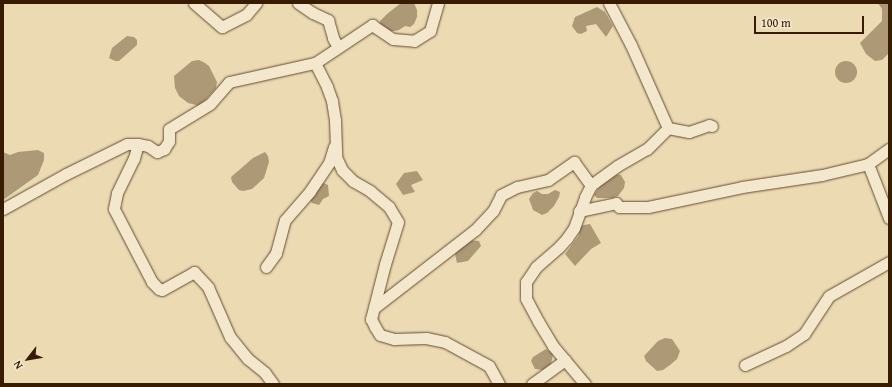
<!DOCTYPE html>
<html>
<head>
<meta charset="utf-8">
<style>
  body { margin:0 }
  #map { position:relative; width:892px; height:387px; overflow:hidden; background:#ecdab3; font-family:"Gentium Book Plus",serif }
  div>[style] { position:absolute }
  .water>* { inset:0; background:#ae9977 }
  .round { border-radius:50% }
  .roads { filter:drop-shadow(0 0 1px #644c2e) drop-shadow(0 0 1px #644c2e) }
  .minor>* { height:11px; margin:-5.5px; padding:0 5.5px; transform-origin:5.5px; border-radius:5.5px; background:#f3e7ce }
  span { translate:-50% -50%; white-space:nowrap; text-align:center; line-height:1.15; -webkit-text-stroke:3px #f3e7ce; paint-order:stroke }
  .frame { position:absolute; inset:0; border:4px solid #371c02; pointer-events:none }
  .north { position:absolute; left:8px; top:339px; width:40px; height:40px; -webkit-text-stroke:3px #f3e7ce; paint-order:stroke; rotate:239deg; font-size:11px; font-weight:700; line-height:16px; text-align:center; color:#371c02 }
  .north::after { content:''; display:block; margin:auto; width:14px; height:18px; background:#371c02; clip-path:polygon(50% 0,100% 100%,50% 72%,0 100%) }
  .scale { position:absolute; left:754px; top:16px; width:110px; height:18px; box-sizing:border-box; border:2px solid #371c02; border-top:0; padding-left:5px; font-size:12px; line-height:14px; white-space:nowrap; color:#371c02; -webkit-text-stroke:3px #f3e7ce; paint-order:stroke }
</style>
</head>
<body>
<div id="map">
  <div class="water">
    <i style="clip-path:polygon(401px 3px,414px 3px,417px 10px,417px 17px,414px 24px,410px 27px,405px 26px,399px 30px,388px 32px,380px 25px,380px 21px,387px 14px)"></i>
    <i style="clip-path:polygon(878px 3px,889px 3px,889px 53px,882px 60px,875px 61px,866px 54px,860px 43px,882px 21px,882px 9px)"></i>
    <i style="clip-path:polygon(597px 7px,605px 12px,613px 26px,606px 37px,596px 24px,586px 26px,587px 31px,581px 34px,577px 33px,572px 26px,575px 17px)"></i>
    <i style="clip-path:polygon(127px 36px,134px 37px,137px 40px,137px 45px,119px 61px,115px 61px,109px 58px,112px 48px)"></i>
    <i style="clip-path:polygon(199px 60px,205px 63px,209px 66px,217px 82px,216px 88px,200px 106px,188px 103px,179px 96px,175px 88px,174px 76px,192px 61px)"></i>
    <i class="round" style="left:835px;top:61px;width:22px;height:22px"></i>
    <i style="clip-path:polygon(38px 150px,44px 153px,44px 160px,38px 175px,3px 200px,3px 152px,10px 155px,18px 152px)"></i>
    <i style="clip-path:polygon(265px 152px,268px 156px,269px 162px,264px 178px,252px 189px,243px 191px,239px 190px,232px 182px,231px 177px,253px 158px)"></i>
    <i style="clip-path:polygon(417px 171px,423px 180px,411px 185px,415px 192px,403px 195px,396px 184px,404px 173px)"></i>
    <i style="clip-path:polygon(614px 174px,621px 175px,625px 182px,624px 188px,618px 196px,612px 198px,597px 198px,594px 195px,599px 188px,607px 178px)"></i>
    <i style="clip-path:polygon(321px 182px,328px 185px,329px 196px,323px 199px,319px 205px,312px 203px,309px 198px)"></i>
    <i style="clip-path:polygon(555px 190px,560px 192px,559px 197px,554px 206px,547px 213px,542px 215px,533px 210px,529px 199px,533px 193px,537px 191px,542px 194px,548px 194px)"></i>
    <i style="clip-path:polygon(590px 224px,601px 243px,591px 249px,575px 266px,565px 254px,579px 235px,579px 226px)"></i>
    <i style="clip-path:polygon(469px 240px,479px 241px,481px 246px,468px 261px,457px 263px,455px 254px)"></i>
    <i style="clip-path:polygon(665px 338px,672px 339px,680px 351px,677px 359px,670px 365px,663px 370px,657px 371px,646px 361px,644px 356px,658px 341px)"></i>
    <i style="clip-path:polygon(546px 349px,553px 354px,551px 364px,543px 370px,535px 369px,531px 361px,533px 357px)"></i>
  </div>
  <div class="roads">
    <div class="minor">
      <i style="left:194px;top:3px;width:37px;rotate:41deg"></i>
      <i style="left:222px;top:27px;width:27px;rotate:-27deg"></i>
      <i style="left:246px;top:15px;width:16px;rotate:-50deg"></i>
      <i style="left:298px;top:3px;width:18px;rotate:34deg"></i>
      <i style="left:313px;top:13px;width:17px;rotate:25deg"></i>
      <i style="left:328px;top:20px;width:19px;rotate:74deg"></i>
      <i style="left:333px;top:38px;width:10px;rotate:61deg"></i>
      <i style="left:609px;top:3px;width:47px;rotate:62.4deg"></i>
      <i style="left:631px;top:45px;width:91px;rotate:66deg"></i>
      <i style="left:315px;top:63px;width:27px;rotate:63deg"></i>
      <i style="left:327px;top:87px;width:15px;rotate:70deg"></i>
      <i style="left:332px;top:101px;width:19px;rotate:81deg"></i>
      <i style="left:335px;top:120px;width:37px;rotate:88deg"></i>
      <i style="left:336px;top:157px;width:14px;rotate:65deg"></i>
      <i style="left:342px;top:170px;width:16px;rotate:45deg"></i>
      <i style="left:353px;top:181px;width:20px;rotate:30deg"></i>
      <i style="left:370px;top:191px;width:25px;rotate:40deg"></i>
      <i style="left:389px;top:207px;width:17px;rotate:59deg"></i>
      <i style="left:398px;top:222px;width:44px;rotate:107.2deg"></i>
      <i style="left:385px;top:264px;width:57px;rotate:104.3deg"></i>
      <i style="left:371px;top:319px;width:9px;rotate:63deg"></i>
      <i style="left:375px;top:327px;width:9px;rotate:58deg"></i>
      <i style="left:380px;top:335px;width:15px;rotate:16deg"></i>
      <i style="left:394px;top:339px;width:32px;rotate:-2deg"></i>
      <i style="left:426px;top:338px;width:19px;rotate:12deg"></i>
      <i style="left:445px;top:342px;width:50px;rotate:28.6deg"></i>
      <i style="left:489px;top:366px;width:21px;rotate:61deg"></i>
      <i style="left:138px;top:144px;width:15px;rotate:106deg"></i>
      <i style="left:134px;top:158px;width:39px;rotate:116deg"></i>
      <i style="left:117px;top:193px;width:16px;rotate:101deg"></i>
      <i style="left:114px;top:209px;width:82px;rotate:62.5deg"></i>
      <i style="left:152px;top:282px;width:10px;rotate:45deg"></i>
      <i style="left:159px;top:289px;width:3px;rotate:18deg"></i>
      <i style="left:162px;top:290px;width:37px;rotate:-29deg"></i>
      <i style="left:194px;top:272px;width:21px;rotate:47deg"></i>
      <i style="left:208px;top:287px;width:55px;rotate:66.3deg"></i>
      <i style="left:230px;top:337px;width:28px;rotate:51deg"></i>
      <i style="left:248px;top:359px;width:22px;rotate:39deg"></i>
      <i style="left:265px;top:373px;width:14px;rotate:54deg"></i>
      <i style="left:868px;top:164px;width:58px;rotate:68.7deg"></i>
      <i style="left:3px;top:209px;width:72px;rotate:-29.1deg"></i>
      <i style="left:66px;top:174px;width:68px;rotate:-26.2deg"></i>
      <i style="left:127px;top:144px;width:11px"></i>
      <i style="left:138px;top:144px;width:10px;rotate:11deg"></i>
      <i style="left:148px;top:146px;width:11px;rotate:34deg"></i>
      <i style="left:157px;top:152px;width:8px;rotate:-23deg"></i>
      <i style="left:164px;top:149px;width:9px;rotate:-58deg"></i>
      <i style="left:169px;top:141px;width:12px;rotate:-90deg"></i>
      <i style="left:169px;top:129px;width:48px;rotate:-31.4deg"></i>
      <i style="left:210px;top:104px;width:29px;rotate:-49deg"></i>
      <i style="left:229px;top:82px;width:88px;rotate:-12.5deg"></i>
      <i style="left:315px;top:63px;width:69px;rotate:-33.7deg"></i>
      <i style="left:372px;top:25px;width:25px;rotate:34deg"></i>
      <i style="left:393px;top:39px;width:21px;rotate:5deg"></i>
      <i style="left:414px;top:41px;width:19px;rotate:-32deg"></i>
      <i style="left:430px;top:31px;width:29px;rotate:-74deg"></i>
      <i style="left:579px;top:211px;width:38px;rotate:-12deg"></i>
      <i style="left:616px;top:203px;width:5px;rotate:53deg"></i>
      <i style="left:619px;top:207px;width:29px"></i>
      <i style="left:648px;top:207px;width:96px;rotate:-12deg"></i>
      <i style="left:742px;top:187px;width:81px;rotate:-8.5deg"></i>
      <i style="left:822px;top:175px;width:47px;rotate:-13.4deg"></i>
      <i style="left:868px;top:164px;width:26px;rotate:-36deg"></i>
      <i style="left:266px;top:267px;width:17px;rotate:-54deg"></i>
      <i style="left:276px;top:253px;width:34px;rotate:-75deg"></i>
      <i style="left:285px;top:220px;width:38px;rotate:-49deg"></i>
      <i style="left:310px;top:191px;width:34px;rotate:-56deg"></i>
      <i style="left:329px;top:163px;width:17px;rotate:-73deg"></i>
      <i style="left:374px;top:308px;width:128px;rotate:-37.7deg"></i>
      <i style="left:475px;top:230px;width:26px;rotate:-47deg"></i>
      <i style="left:493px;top:211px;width:18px;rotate:-63deg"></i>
      <i style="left:501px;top:195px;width:18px;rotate:-27deg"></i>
      <i style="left:517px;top:187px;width:32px;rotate:-13deg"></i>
      <i style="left:548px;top:180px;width:32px;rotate:-35deg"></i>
      <i style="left:574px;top:162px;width:29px;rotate:54deg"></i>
      <i style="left:745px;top:365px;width:45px;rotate:-24.9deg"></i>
      <i style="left:786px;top:346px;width:22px;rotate:-34deg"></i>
      <i style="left:804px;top:334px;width:45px;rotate:-56.7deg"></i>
      <i style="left:829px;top:296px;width:69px;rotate:-29.5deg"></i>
      <i style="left:532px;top:384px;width:41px;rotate:-36deg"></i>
      <i style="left:585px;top:384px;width:50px;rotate:-130.1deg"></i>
      <i style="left:553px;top:346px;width:29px;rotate:-121deg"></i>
      <i style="left:538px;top:321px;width:26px;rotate:-118deg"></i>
      <i style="left:526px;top:298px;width:16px;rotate:-90deg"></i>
      <i style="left:526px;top:282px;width:18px;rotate:-56deg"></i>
      <i style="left:536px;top:267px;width:30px;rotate:-41deg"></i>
      <i style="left:559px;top:247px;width:12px;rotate:-48deg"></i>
      <i style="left:567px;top:238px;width:12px;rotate:-55deg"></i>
      <i style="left:574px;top:228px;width:33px;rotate:-70deg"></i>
      <i style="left:585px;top:197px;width:13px;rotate:-63deg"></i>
      <i style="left:591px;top:185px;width:32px;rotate:-36deg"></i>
      <i style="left:617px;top:166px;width:34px;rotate:-30deg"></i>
      <i style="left:647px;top:149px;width:30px;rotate:-45deg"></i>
      <i style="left:668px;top:128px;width:21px;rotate:11deg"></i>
      <i style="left:689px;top:132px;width:21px;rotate:-19deg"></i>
      <i style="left:709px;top:125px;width:3px;rotate:18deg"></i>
    </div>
  </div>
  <div class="frame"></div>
  <div class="north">N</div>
  <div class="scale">100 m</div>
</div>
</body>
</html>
